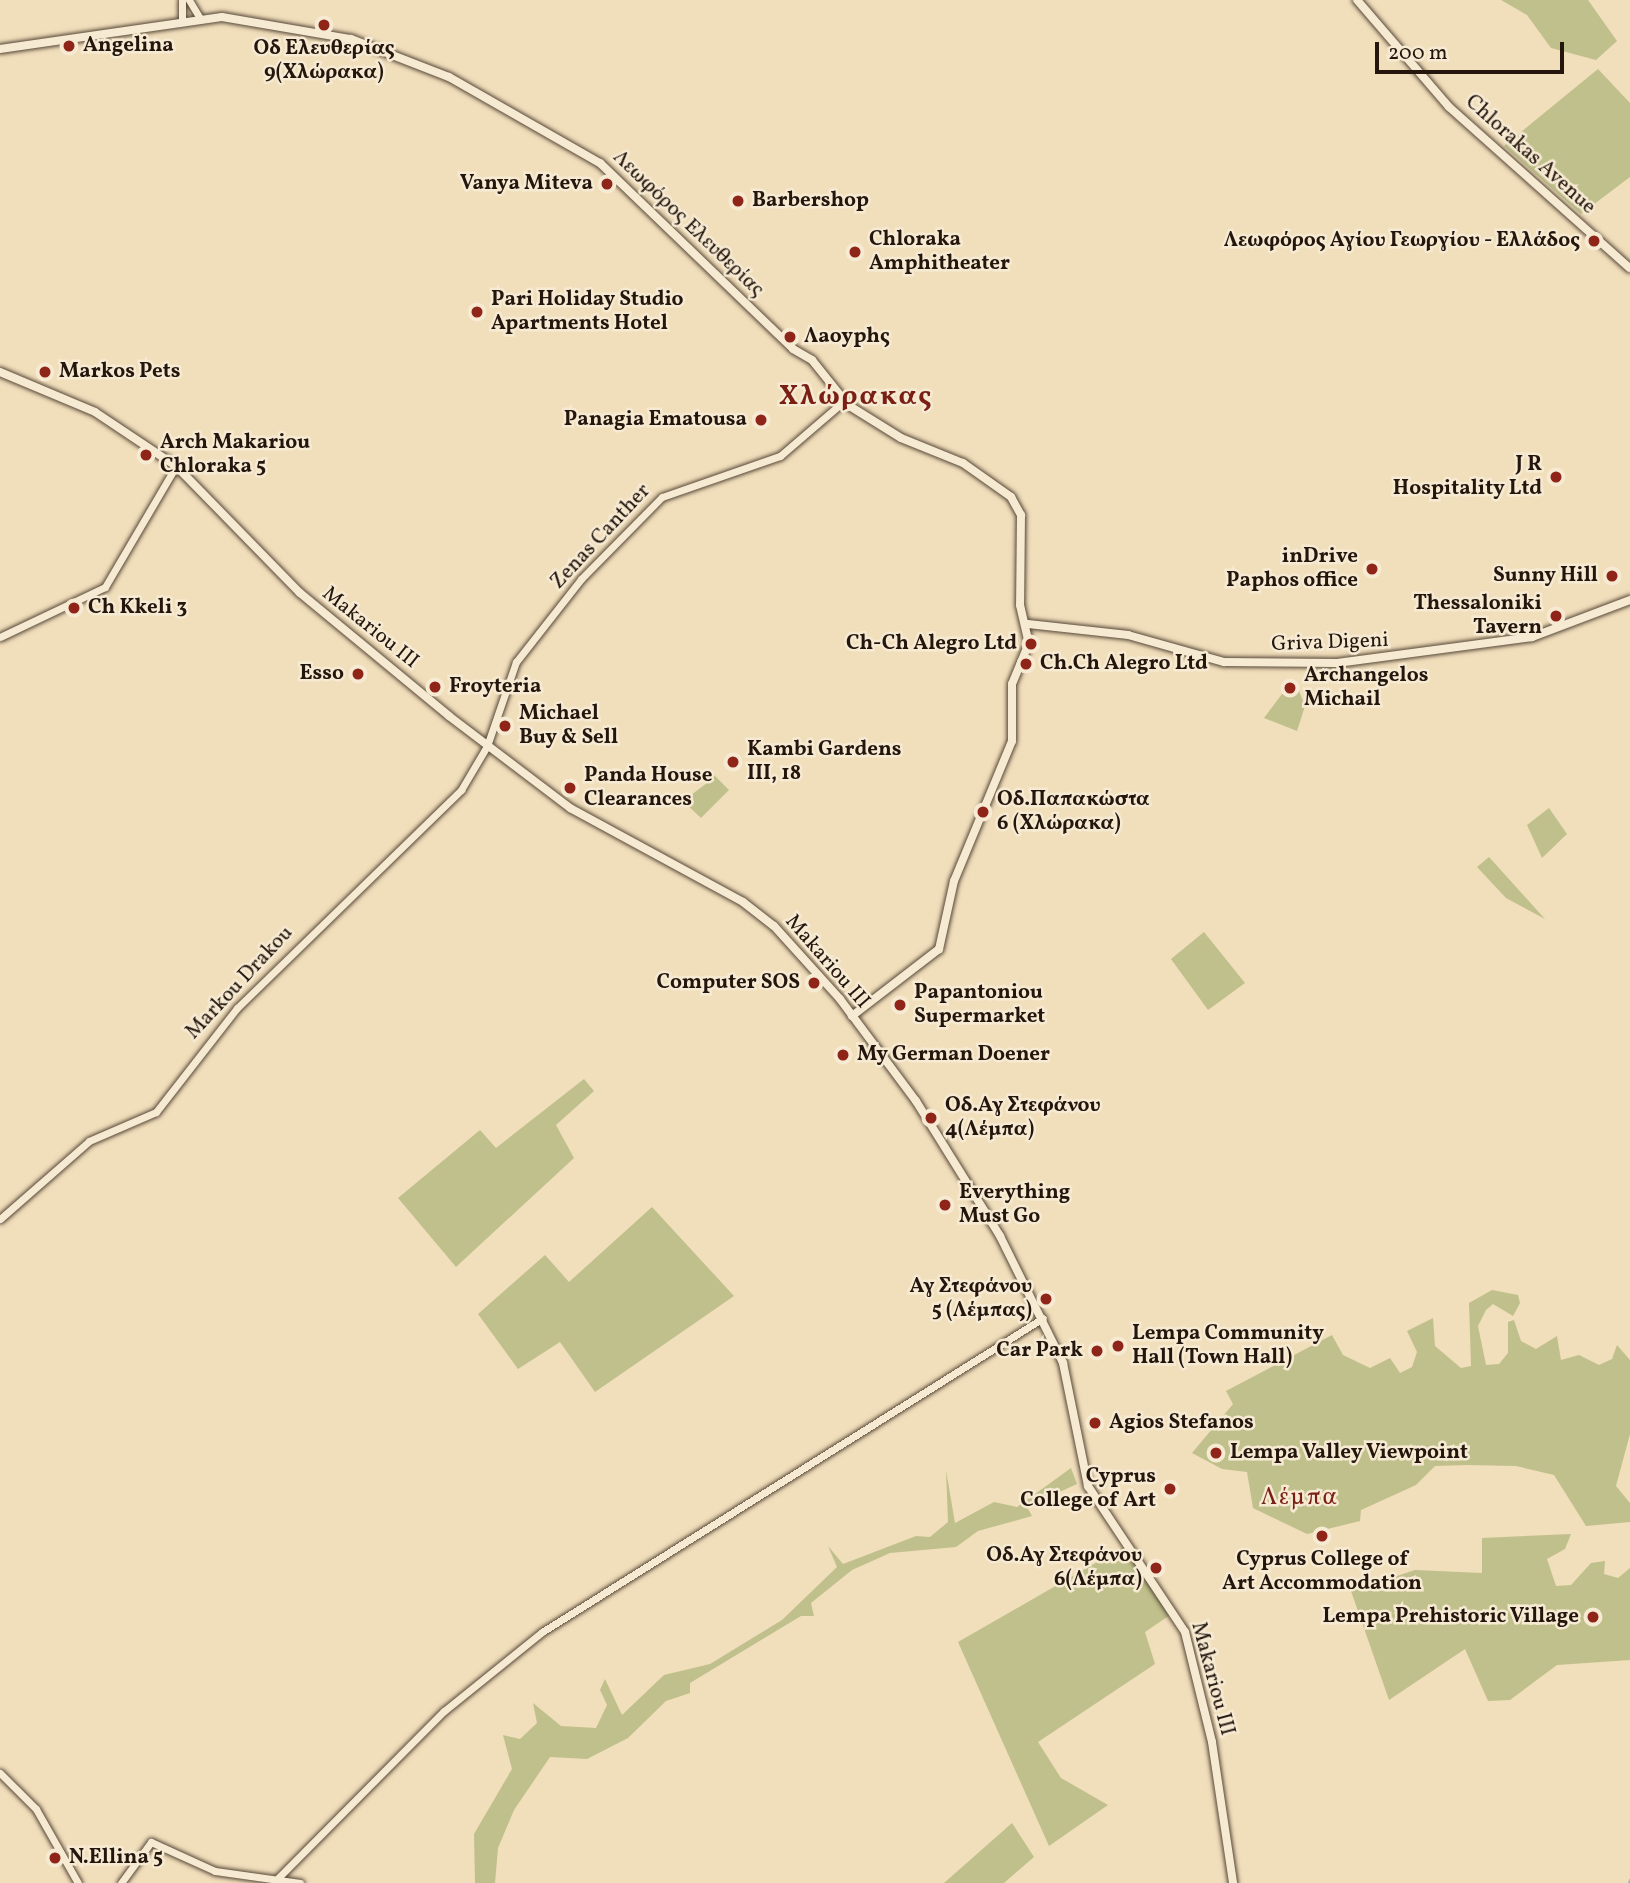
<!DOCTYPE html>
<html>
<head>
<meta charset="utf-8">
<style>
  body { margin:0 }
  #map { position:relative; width:1630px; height:1883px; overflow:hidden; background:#f1debb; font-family:Vollkorn,serif }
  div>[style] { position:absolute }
  .green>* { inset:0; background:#c0c08c }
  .stream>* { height:2px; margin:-1px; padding:0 1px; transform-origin:1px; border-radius:1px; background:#9bbcb3 }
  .roads { filter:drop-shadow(0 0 2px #574838) drop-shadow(0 0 2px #574838) }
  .tertiary>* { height:7px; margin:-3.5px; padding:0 3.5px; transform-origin:3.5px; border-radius:3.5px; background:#f6ead3 }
  .secondary>* { height:8px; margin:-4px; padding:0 4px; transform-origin:4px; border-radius:4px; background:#f6ead3 }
  .dots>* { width:19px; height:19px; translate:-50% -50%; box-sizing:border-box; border:4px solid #f6ead3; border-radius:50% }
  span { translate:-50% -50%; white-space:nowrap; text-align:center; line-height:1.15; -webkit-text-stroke:5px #f6ead3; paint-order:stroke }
  .poi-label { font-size:21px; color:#24160d; font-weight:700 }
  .left { translate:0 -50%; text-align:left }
  .right { translate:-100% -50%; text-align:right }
  .street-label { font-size:21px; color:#24160d }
  .quarter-label { font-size:24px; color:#7a1f14; letter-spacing:2px }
  .district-label { font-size:28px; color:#7a1f14; font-weight:700; letter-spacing:2px }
  .scale { position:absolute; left:1375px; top:42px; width:189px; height:32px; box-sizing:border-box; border:4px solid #24160d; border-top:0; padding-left:9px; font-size:21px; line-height:24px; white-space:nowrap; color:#24160d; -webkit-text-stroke:5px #f6ead3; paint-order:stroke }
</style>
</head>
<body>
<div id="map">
  <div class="green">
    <i style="clip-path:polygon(1501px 0,1588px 0,1617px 41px,1596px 60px,1551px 48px,1527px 15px)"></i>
    <i style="clip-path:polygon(1598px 69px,1630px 103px,1630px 177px,1581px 214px,1504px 146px)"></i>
    <i style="clip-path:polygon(1299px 691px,1305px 706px,1297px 731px,1264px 718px,1282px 694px)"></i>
    <i style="clip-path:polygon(711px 772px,729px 790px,701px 818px,683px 801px,711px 780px)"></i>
    <i style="clip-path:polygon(1549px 808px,1567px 834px,1542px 858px,1527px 825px)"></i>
    <i style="clip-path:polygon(1489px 857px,1545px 919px,1506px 898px,1477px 867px)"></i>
    <i style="clip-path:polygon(1204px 932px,1245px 983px,1208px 1010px,1171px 959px)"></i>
    <i style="clip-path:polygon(584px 1079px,594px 1091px,556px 1125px,574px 1158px,456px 1267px,398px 1198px,480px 1130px,496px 1148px)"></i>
    <i style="clip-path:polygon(652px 1207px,734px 1296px,595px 1392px,560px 1342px,518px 1369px,478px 1314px,545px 1255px,569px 1282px)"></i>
    <i style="clip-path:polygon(1492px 1290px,1518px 1295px,1520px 1303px,1513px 1316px,1493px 1304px,1486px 1310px,1478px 1326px,1486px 1365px,1499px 1364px,1508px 1353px,1508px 1322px,1514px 1320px,1521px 1341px,1536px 1349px,1557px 1336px,1561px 1360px,1579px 1355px,1599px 1365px,1612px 1359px,1617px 1345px,1630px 1360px,1630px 1434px,1616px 1486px,1630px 1503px,1630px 1522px,1586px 1526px,1554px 1475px,1516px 1466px,1468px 1465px,1435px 1466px,1416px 1485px,1361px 1510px,1360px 1521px,1307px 1534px,1253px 1508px,1247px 1472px,1222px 1469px,1192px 1453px,1233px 1404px,1226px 1391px,1332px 1335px,1343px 1355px,1370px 1368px,1390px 1358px,1400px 1373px,1412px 1367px,1417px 1352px,1407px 1331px,1433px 1318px,1435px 1346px,1461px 1368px,1471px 1366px,1469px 1303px)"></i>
    <i style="clip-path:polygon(1071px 1468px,1077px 1484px,1027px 1507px,1032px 1516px,978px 1531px,956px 1547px,890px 1553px,852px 1570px,811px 1603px,814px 1616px,801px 1616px,690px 1683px,690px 1693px,666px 1701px,628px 1738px,587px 1759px,550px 1757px,514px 1810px,498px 1848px,495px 1883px,475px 1883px,474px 1834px,512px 1769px,503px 1735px,520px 1739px,537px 1723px,533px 1703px,561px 1726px,596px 1728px,607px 1705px,600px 1690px,605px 1679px,622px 1715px,664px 1675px,710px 1664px,782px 1620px,837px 1567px,828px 1546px,843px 1564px,916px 1536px,930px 1537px,948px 1522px,946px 1470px,955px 1523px,994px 1502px,1017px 1507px)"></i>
    <i style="clip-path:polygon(1571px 1534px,1565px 1549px,1547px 1559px,1556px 1586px,1571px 1585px,1591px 1563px,1605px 1561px,1604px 1574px,1618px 1578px,1630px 1568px,1630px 1660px,1557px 1665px,1510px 1700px,1488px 1701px,1465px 1649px,1389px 1700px,1351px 1591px,1415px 1570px,1482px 1573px,1482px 1538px)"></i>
    <i style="clip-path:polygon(1125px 1546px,1170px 1615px,1145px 1632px,1155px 1664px,1038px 1742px,1061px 1778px,1108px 1805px,1049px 1846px,958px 1642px)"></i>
    <i style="clip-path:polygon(1012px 1823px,1034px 1857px,1004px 1883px,944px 1883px)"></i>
  </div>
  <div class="stream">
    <i style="left:1629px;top:1883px;width:3px;rotate:-72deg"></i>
  </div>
  <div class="roads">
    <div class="tertiary">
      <i style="left:182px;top:0;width:21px;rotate:90deg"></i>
      <i style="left:189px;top:0;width:21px;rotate:59deg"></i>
      <i style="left:0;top:637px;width:116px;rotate:-25.5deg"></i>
      <i style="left:105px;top:587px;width:140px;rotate:-59.6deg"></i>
      <i style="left:0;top:1219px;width:118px;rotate:-41.2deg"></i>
      <i style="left:89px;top:1141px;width:73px;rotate:-23.4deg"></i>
      <i style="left:156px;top:1112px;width:132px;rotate:-52.1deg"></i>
      <i style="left:237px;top:1008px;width:313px;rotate:-44.2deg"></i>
      <i style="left:461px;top:790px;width:51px;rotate:-59.4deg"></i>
      <i style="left:487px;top:746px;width:89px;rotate:-71deg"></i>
      <i style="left:516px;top:662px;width:105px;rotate:-51.9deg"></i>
      <i style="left:581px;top:579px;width:115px;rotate:-45.4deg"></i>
      <i style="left:662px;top:497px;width:125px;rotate:-19.2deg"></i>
      <i style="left:780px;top:456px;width:84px;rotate:-40.7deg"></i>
      <i style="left:0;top:1773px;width:51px;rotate:45deg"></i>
      <i style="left:36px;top:1809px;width:85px;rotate:60.4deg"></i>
      <i style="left:278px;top:1878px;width:235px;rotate:-45.2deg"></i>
      <i style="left:444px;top:1711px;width:126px;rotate:-38.9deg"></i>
      <i style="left:542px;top:1632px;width:591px;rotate:-32.08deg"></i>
      <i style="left:121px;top:1883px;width:51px;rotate:-53.8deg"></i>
      <i style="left:151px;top:1842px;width:70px;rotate:24.4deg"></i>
      <i style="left:215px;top:1871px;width:86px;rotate:8deg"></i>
    </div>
    <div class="secondary">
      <i style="left:1357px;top:0;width:141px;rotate:49.3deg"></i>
      <i style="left:1449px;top:107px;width:242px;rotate:41.7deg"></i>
      <i style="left:0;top:49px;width:224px;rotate:-8.2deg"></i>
      <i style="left:222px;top:17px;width:131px;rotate:9.7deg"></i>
      <i style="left:351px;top:39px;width:105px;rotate:21.2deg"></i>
      <i style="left:449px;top:77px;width:174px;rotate:29.7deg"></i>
      <i style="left:600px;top:163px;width:268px;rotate:43.9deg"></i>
      <i style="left:793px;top:349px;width:22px;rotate:30deg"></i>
      <i style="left:812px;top:360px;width:58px;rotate:51.3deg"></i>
      <i style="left:848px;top:405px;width:62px;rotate:31.9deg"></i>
      <i style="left:901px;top:438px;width:67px;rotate:22deg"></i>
      <i style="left:963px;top:463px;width:59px;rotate:35.3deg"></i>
      <i style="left:1011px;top:497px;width:21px;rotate:61deg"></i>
      <i style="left:1021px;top:515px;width:90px;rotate:90.6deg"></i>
      <i style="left:1020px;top:605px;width:39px;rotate:77deg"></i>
      <i style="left:1029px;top:643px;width:44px;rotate:112.5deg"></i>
      <i style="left:1012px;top:684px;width:57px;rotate:90deg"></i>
      <i style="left:1012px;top:741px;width:152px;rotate:112.5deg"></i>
      <i style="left:954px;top:881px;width:70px;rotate:102.4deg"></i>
      <i style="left:939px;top:949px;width:110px;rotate:142.4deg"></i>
      <i style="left:0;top:372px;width:103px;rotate:22.8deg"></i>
      <i style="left:95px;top:412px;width:97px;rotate:33.7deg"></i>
      <i style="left:176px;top:466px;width:177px;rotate:45.7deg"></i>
      <i style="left:300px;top:593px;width:193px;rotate:39.5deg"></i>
      <i style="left:449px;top:716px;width:152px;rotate:37.2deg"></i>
      <i style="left:570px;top:808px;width:197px;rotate:28.5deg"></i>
      <i style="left:743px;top:902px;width:39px;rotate:38deg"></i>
      <i style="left:774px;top:926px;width:98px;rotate:47.9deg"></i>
      <i style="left:840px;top:999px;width:127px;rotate:53.3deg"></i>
      <i style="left:916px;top:1101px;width:159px;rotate:58.1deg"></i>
      <i style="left:1000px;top:1236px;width:142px;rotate:63.6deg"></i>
      <i style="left:1063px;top:1363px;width:126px;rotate:78.5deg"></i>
      <i style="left:1088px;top:1486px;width:175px;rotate:56.4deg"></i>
      <i style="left:1185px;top:1632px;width:113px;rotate:76.2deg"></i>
      <i style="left:1212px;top:1742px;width:143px;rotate:81.5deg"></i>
      <i style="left:1028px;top:624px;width:101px;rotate:6.3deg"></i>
      <i style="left:1128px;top:635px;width:100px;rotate:15.7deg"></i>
      <i style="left:1224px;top:662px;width:113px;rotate:0.5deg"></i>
      <i style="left:1337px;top:663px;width:197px;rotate:-7.6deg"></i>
      <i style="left:1532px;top:637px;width:105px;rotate:-20.7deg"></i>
    </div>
  </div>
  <div class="dots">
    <i style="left:324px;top:25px;background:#8f2418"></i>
    <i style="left:69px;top:46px;background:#8f2418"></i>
    <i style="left:607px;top:184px;background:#8f2418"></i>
    <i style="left:738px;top:201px;background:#8f2418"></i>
    <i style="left:1594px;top:241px;background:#8f2418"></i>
    <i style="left:855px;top:252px;background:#8f2418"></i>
    <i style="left:477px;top:312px;background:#8f2418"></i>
    <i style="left:790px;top:337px;background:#8f2418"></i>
    <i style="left:45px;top:372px;background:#8f2418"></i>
    <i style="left:761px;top:420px;background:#8f2418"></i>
    <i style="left:146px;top:455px;background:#8f2418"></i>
    <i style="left:1556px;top:477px;background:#8f2418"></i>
    <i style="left:1372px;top:569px;background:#8f2418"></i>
    <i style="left:1612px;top:576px;background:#8f2418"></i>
    <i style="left:74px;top:608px;background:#8f2418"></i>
    <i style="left:1556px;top:616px;background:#8f2418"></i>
    <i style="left:1031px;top:644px;background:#8f2418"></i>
    <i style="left:1026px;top:664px;background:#8f2418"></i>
    <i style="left:358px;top:674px;background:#8f2418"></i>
    <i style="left:435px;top:687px;background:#8f2418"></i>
    <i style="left:1290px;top:688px;background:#8f2418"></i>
    <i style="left:505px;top:726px;background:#8f2418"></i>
    <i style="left:733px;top:762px;background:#8f2418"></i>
    <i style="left:570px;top:788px;background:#8f2418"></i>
    <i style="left:983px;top:812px;background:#8f2418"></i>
    <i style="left:814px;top:983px;background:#8f2418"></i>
    <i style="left:900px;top:1005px;background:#8f2418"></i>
    <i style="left:843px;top:1055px;background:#8f2418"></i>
    <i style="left:931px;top:1118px;background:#8f2418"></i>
    <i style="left:945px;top:1205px;background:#8f2418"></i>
    <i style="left:1046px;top:1299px;background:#8f2418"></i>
    <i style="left:1118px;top:1346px;background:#8f2418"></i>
    <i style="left:1097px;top:1351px;background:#8f2418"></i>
    <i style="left:1095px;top:1423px;background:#8f2418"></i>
    <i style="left:1216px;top:1453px;background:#8f2418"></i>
    <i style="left:1170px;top:1489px;background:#8f2418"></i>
    <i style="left:1322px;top:1536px;background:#8f2418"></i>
    <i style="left:1156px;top:1568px;background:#8f2418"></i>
    <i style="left:1593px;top:1617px;background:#8f2418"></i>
    <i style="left:55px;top:1858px;background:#8f2418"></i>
  </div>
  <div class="poi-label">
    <span class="left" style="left:83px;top:46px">Angelina</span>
    <span style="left:324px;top:61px">Οδ Ελευθερίας<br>9(Χλώρακα)</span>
    <span class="right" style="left:593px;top:184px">Vanya Miteva</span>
    <span class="left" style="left:752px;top:201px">Barbershop</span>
    <span class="left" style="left:869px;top:252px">Chloraka<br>Amphitheater</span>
    <span class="right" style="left:1580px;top:241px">Λεωφόρος Αγίου Γεωργίου - Ελλάδος</span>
    <span class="left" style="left:491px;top:312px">Pari Holiday Studio<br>Apartments Hotel</span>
    <span class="left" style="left:804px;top:337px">Λaoyphς</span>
    <span class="left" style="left:59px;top:372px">Markos Pets</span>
    <span class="right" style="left:747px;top:420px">Panagia Ematousa</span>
    <span class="left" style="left:160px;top:455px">Arch Makariou<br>Chloraka 5</span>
    <span class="right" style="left:1542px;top:477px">J R<br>Hospitality Ltd</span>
    <span class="right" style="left:1358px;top:569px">inDrive<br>Paphos office</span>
    <span class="right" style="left:1598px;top:576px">Sunny Hill</span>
    <span class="right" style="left:1542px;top:616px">Thessaloniki<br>Tavern</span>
    <span class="left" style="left:88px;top:608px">Ch Kkeli 3</span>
    <span class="right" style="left:1017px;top:644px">Ch-Ch Alegro Ltd</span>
    <span class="left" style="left:1040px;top:664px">Ch.Ch Alegro Ltd</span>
    <span class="right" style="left:344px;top:674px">Esso</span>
    <span class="left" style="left:1304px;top:688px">Archangelos<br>Michail</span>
    <span class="left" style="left:449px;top:687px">Froyteria</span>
    <span class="left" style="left:519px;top:726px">Michael<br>Buy &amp; Sell</span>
    <span class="left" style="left:747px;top:762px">Kambi Gardens<br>III, 18</span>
    <span class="left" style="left:584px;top:788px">Panda House<br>Clearances</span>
    <span class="left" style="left:997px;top:812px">Οδ.Παπακώστα<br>6 (Χλώρακα)</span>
    <span class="right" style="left:800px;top:983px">Computer SOS</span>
    <span class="left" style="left:914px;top:1005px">Papantoniou<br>Supermarket</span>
    <span class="left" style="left:857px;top:1055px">My German Doener</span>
    <span class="left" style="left:945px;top:1118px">Οδ.Αγ Στεφάνου<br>4(Λέμπα)</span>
    <span class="left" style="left:959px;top:1205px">Everything<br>Must Go</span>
    <span class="right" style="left:1032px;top:1299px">Αγ Στεφάνου<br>5 (Λέμπας)</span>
    <span class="left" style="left:1132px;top:1346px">Lempa Community<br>Hall (Town Hall)</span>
    <span class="right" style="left:1083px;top:1351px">Car Park</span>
    <span class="left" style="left:1109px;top:1423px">Agios Stefanos</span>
    <span class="left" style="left:1230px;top:1453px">Lempa Valley Viewpoint</span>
    <span class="right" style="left:1156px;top:1489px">Cyprus<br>College of Art</span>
    <span class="right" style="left:1142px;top:1568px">Οδ.Αγ Στεφάνου<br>6(Λέμπα)</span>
    <span style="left:1322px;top:1572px">Cyprus College of<br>Art Accommodation</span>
    <span class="right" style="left:1579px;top:1617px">Lempa Prehistoric Village</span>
    <span class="left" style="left:69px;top:1858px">N.Ellina 5</span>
  </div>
  <div class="street-label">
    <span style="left:1530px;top:155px;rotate:42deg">Chlorakas Avenue</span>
    <span style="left:688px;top:224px;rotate:44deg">Λεωφόρος Ελευθερίας</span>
    <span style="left:601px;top:537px;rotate:-47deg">Zenas Canther</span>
    <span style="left:370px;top:628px;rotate:39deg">Makariou III</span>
    <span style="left:1330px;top:643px;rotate:-2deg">Griva Digeni</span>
    <span style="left:827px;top:962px;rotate:49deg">Makariou III</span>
    <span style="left:240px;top:983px;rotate:-47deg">Markou Drakou</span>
    <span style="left:1212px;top:1679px;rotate:75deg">Makariou III</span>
  </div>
  <div class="quarter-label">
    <span style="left:1300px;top:1499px">Λέμπα</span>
  </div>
  <div class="district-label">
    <span style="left:856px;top:397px">Χλώρακας</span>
  </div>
  <div class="scale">200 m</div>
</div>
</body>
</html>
